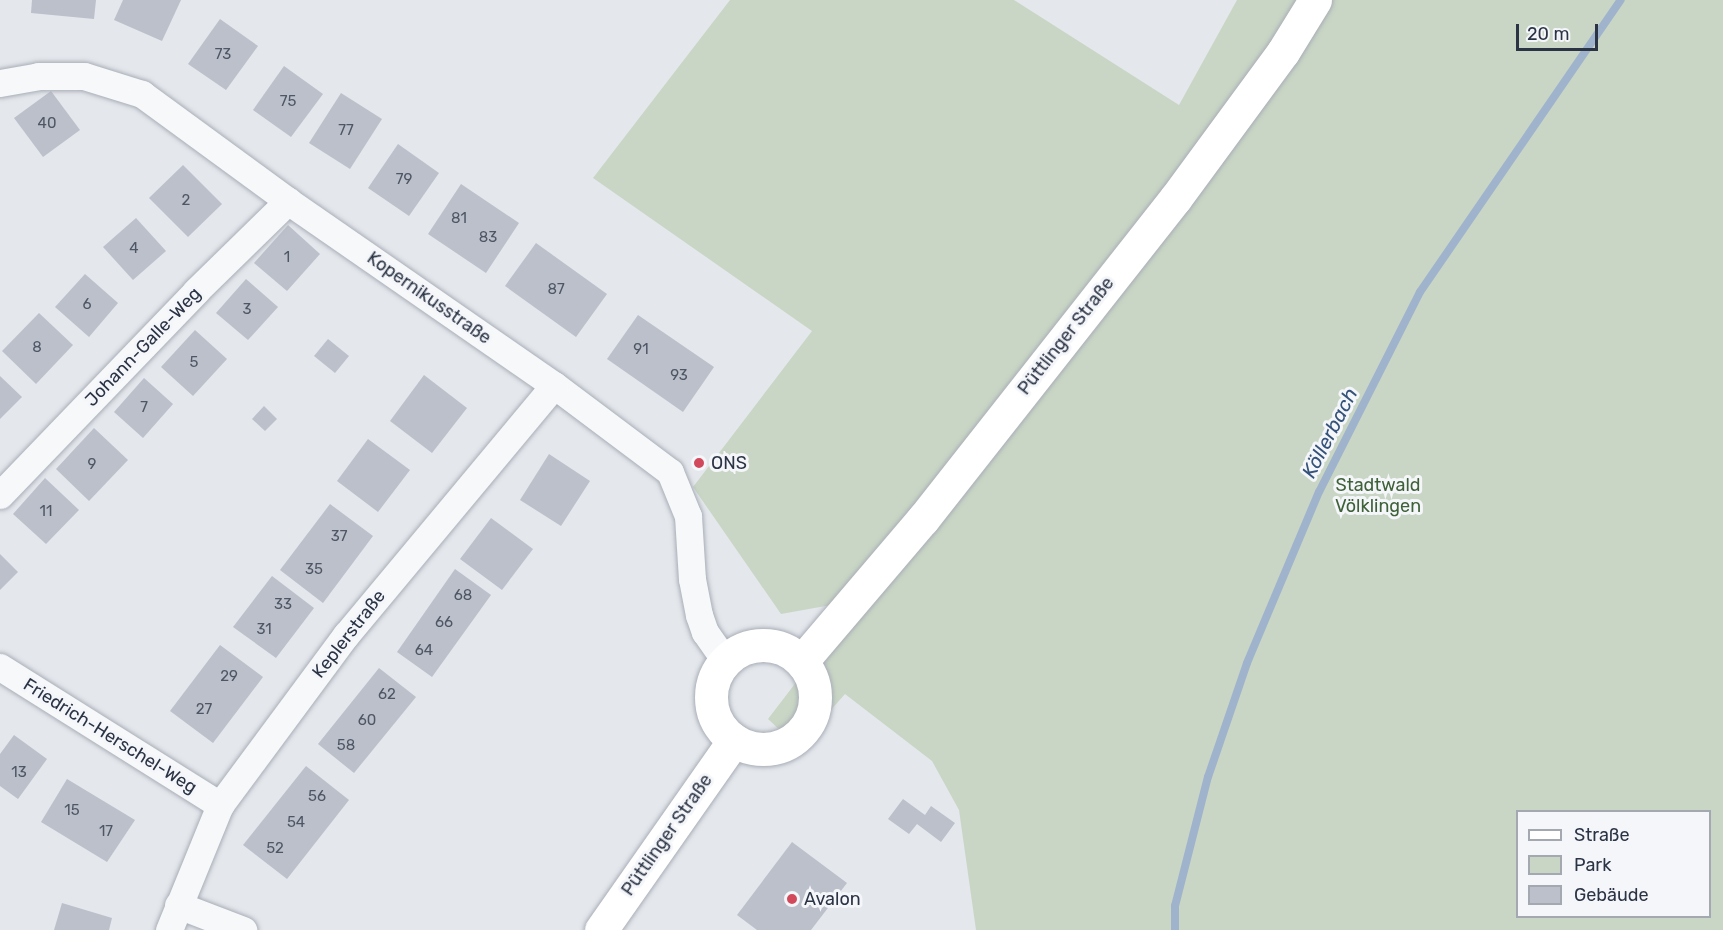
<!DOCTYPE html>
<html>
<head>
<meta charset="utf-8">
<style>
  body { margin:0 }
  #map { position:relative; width:1723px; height:930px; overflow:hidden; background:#e4e7ec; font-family:Rubik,sans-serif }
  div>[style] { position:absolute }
  .green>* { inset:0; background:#c9d6c5 }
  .stream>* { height:8px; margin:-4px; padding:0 4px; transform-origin:4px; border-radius:4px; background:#9fb4cc }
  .building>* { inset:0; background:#bbc0ca }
  .roads { filter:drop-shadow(0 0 2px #a9aeb7) drop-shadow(0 0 2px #a9aeb7) }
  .minor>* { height:27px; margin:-13.5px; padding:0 13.5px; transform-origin:13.5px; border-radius:13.5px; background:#f7f8fa }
  .secondary>* { height:33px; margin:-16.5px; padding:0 16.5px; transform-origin:16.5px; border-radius:16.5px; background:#fff }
  .secondary>.ring { margin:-16.5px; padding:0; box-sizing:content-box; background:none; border:33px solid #fff; border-radius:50% }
  .dots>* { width:16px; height:16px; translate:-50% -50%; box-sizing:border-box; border:3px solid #f4f6f9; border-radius:50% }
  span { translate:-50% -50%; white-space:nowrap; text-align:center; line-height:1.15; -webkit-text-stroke:6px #f4f6f9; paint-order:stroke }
  .number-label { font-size:15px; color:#4f5766 }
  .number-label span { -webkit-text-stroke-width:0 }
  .street-label { font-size:18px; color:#2b3445 }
  .poi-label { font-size:18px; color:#2b3445 }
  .left { translate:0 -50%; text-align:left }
  .park-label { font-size:18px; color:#3f6138 }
  .water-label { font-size:20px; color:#34527a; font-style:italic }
  .legend { position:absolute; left:1516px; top:810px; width:195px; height:108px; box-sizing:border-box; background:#f4f6f9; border:2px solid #a4a8b1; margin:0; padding:8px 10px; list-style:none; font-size:18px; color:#2b3445 }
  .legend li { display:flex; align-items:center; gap:12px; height:30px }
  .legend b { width:30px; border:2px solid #a4a8b1 }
  .scale { position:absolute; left:1516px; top:24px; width:82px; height:27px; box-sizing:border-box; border:3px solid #2b3445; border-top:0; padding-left:8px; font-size:18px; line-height:21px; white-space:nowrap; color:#2b3445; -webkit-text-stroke:4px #f4f6f9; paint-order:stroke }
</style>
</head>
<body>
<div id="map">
  <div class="green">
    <i style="clip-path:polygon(evenodd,730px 0,1014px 0,1179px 105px,1237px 0,1723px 0,1723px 930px,976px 930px,959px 810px,932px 761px,845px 694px,798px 747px,768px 719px,859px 600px,781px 614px,693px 487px,812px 331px,593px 178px,730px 0,1518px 812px,1710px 812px,1710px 916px,1518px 916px,1518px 812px)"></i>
  </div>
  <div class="stream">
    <i style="left:1175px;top:930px;width:24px;rotate:-90deg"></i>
    <i style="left:1175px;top:906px;width:133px;rotate:-75.7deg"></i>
    <i style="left:1208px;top:777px;width:120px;rotate:-71.1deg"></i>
    <i style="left:1247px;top:663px;width:186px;rotate:-67.2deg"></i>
    <i style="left:1319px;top:492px;width:224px;rotate:-63.2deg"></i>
    <i style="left:1420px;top:292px;width:354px;rotate:-55.5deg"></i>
  </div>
  <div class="building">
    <i style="clip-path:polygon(32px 0,96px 0,94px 19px,31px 13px)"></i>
    <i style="clip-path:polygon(123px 0,181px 0,162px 41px,114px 20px)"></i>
    <i style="clip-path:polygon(220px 19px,258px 46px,226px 90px,188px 64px)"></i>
    <i style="clip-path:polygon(284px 66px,323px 94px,291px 137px,253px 110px)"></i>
    <i style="clip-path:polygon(51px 91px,80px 130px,43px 157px,14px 118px)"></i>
    <i style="clip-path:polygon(341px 93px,382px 119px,350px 169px,309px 143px)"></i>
    <i style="clip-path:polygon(398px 144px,439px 173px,409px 216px,368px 188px)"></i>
    <i style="clip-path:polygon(183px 165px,222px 204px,188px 237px,149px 198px)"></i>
    <i style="clip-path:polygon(461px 184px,519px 223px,486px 273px,428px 234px)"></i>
    <i style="clip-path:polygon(136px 218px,166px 251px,133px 280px,103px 247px)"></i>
    <i style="clip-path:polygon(288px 225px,320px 254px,287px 291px,254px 263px)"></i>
    <i style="clip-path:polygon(536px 243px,607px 294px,576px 337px,505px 286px)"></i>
    <i style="clip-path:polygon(85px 274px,118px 303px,89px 337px,55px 307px)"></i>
    <i style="clip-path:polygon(246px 279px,278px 307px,248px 340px,216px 313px)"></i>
    <i style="clip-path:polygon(39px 313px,73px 345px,36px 384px,2px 351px)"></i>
    <i style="clip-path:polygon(638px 315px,714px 367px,683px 412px,607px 359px)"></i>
    <i style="clip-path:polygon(195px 330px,227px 359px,193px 396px,161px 367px)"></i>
    <i style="clip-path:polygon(328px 339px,349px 356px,335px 373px,314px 356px)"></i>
    <i style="clip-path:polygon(424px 375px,467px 408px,432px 453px,390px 421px)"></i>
    <i style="clip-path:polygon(0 376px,22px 397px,0 419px)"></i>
    <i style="clip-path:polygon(144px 378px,173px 404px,143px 438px,114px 412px)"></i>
    <i style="clip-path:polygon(264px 406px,277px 419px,265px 431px,252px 419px)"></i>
    <i style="clip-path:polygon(94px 428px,128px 460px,89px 501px,56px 469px)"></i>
    <i style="clip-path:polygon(368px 439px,410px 470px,378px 512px,337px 481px)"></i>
    <i style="clip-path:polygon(549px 454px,590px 481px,561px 526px,520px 500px)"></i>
    <i style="clip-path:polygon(697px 455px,707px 463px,701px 471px,691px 464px)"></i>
    <i style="clip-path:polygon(45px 478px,79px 510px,46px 544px,13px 514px)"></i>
    <i style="clip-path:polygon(330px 504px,373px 536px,323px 603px,280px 570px)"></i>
    <i style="clip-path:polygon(491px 518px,533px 549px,502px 590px,460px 559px)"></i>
    <i style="clip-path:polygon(0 554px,18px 572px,0 590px)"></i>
    <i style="clip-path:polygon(455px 569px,491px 595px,432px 677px,397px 652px)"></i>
    <i style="clip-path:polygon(272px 576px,314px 608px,276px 658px,233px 627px)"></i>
    <i style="clip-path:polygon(220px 645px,263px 677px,213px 743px,170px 711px)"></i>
    <i style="clip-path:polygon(379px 668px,416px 697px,354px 773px,318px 744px)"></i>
    <i style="clip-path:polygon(14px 735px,47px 759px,18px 799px,0 786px,0 754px)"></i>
    <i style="clip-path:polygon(306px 766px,349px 800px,287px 879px,243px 845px)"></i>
    <i style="clip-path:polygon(67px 779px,135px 820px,107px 862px,41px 822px)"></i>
    <i style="clip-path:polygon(903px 799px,925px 815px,931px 806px,955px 823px,941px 842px,917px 824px,909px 834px,888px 819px)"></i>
    <i style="clip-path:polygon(792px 842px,847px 883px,811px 930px,757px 930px,737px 915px)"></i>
    <i style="clip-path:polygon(62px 903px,112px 918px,109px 930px,54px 930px)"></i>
  </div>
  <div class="roads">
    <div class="minor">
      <i style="left:0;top:83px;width:39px;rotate:-10deg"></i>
      <i style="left:38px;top:76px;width:46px"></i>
      <i style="left:84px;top:76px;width:61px;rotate:17.2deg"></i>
      <i style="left:142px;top:94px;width:181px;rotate:36.2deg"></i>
      <i style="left:288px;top:201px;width:323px;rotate:34.7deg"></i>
      <i style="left:554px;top:385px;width:145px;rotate:36.9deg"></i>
      <i style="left:670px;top:472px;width:48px;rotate:67.8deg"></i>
      <i style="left:688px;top:516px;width:63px;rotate:86.4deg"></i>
      <i style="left:692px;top:579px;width:37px;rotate:79deg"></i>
      <i style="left:699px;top:615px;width:18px;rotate:71deg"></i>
      <i style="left:705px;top:632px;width:35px;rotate:55deg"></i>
      <i style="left:0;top:495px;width:283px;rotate:-46.1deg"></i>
      <i style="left:196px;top:291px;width:129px;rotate:-44.4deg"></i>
      <i style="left:0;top:667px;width:260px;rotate:32.1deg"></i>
      <i style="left:178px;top:905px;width:70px;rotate:21deg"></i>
      <i style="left:169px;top:930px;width:135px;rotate:-67.8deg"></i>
      <i style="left:220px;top:805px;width:212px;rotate:-53.5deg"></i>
      <i style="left:346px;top:635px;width:325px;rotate:-50.2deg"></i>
    </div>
    <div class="secondary">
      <i class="ring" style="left:711px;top:645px;width:71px;height:71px"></i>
      <i style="left:802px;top:661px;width:187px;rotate:-49.6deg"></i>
      <i style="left:923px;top:519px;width:407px;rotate:-51.8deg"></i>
      <i style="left:1175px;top:199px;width:182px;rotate:-53.7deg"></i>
      <i style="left:1283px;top:52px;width:61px;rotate:-58.4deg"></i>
      <i style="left:601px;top:930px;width:232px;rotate:-55deg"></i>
    </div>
  </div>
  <div class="dots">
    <i style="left:699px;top:463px;background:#d1495b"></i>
    <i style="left:792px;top:899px;background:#d1495b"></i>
  </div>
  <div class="number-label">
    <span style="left:223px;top:55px">73</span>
    <span style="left:288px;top:102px">75</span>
    <span style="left:47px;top:124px">40</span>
    <span style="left:346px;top:131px">77</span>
    <span style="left:404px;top:180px">79</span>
    <span style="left:186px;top:201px">2</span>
    <span style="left:459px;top:219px">81</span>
    <span style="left:488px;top:238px">83</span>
    <span style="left:134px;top:249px">4</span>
    <span style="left:287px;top:258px">1</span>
    <span style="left:556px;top:290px">87</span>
    <span style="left:87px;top:305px">6</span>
    <span style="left:247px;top:310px">3</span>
    <span style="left:37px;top:348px">8</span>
    <span style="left:641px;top:350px">91</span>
    <span style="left:194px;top:363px">5</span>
    <span style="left:679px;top:376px">93</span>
    <span style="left:144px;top:408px">7</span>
    <span style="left:92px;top:465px">9</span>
    <span style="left:46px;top:512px">11</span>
    <span style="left:339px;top:537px">37</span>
    <span style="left:314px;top:570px">35</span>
    <span style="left:463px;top:596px">68</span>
    <span style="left:283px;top:605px">33</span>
    <span style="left:444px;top:623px">66</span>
    <span style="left:264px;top:630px">31</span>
    <span style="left:424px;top:651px">64</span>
    <span style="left:229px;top:677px">29</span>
    <span style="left:387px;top:695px">62</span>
    <span style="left:204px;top:710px">27</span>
    <span style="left:367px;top:721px">60</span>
    <span style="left:346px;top:746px">58</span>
    <span style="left:19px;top:773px">13</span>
    <span style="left:317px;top:797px">56</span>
    <span style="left:72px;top:811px">15</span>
    <span style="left:296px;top:823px">54</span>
    <span style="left:106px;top:832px">17</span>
    <span style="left:275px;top:849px">52</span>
  </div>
  <div class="street-label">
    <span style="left:429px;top:298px;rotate:35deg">Kopernikusstraße</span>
    <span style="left:1066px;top:336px;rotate:-52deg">Püttlinger Straße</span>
    <span style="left:143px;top:347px;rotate:-46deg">Johann-Galle-Weg</span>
    <span style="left:349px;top:634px;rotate:-52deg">Keplerstraße</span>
    <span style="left:110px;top:736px;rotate:32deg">Friedrich-Herschel-Weg</span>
    <span style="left:667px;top:835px;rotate:-55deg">Püttlinger Straße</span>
  </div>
  <div class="poi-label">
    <span class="left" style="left:711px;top:463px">ONS</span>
    <span class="left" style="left:804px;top:899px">Avalon</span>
  </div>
  <div class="park-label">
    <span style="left:1378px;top:496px">Stadtwald<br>Völklingen</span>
  </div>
  <div class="water-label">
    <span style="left:1330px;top:433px;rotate:-63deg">Köllerbach</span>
  </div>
  <ul class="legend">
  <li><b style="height:8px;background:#fff"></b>Straße</li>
  <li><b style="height:16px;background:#c9d6c5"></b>Park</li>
  <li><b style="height:16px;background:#bbc0ca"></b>Gebäude</li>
  </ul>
  <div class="scale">20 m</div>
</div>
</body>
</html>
